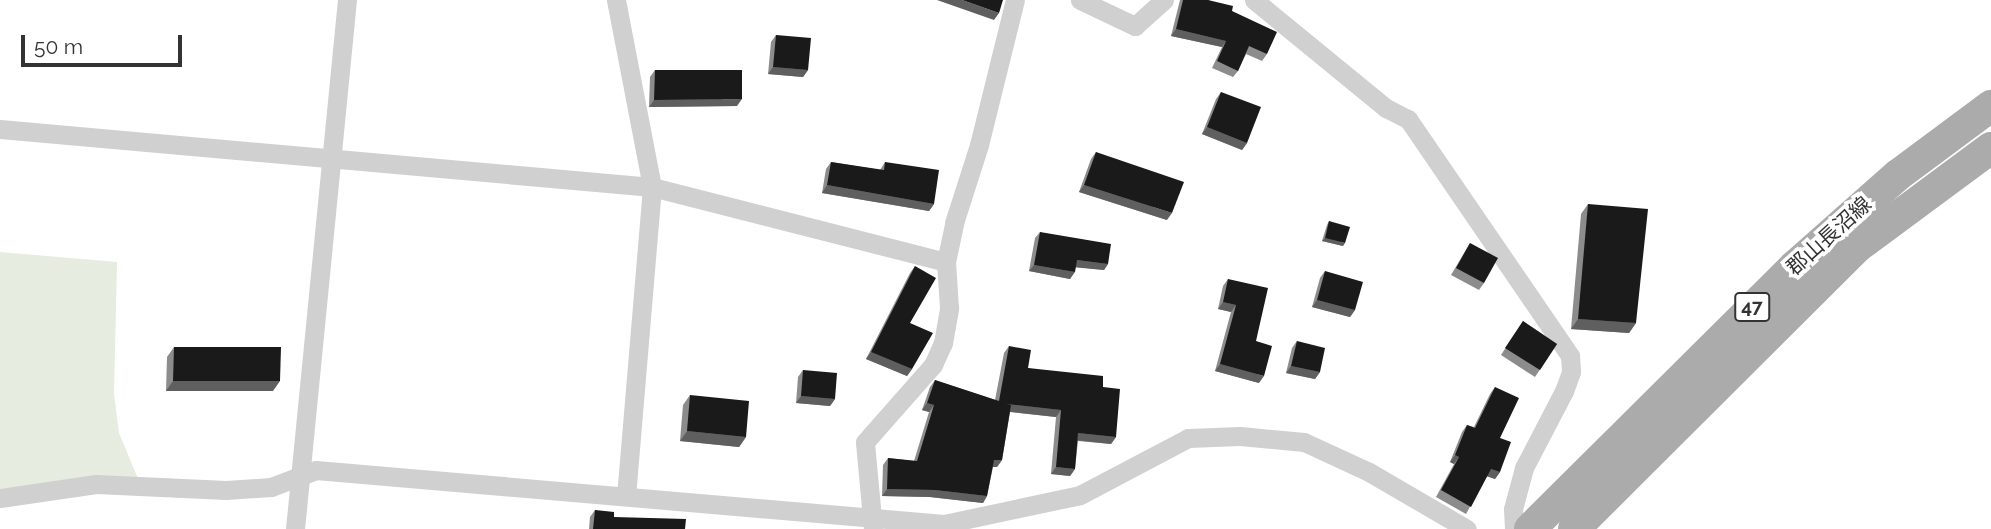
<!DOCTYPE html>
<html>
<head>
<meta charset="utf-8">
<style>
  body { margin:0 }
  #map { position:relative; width:1991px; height:529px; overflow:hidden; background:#fff; font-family:Raleway,"Noto Sans JP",sans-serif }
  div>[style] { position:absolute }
  .green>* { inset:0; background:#e6ecdf }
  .street>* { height:19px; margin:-9.5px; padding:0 9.5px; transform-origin:9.5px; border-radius:9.5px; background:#d0d0d0 }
  .primary>* { height:32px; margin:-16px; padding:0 16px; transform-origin:16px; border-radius:16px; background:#ababab }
  .wall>* { inset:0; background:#8c8c8c }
  .shaded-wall>* { inset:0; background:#5f5f5f }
  .building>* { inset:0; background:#1a1a1a }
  span { translate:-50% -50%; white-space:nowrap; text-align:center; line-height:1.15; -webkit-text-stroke:7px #fff; paint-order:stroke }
  .shield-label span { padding:2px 5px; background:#fff; border:2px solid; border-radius:5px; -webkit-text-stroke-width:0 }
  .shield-label { font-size:19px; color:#333; font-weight:700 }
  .street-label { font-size:21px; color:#333 }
  .scale { position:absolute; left:21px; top:35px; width:161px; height:32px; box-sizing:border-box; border:4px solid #333; border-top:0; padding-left:9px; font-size:21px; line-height:24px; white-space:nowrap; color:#333; -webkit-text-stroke:5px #fff; paint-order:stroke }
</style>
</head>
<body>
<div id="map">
  <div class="green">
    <i style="clip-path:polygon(0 252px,117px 262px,114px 394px,119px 433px,139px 481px,0 493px)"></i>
  </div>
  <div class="street">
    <i style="left:616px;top:0;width:190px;rotate:79.1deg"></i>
    <i style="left:652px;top:187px;width:310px;rotate:94.8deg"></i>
    <i style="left:1080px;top:0;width:61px;rotate:25.3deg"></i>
    <i style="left:1135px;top:26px;width:39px;rotate:-42deg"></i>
    <i style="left:1254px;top:0;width:171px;rotate:39.3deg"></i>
    <i style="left:1386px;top:108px;width:25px;rotate:27deg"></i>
    <i style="left:1408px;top:119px;width:287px;rotate:55.6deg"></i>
    <i style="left:1570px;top:356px;width:16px;rotate:86deg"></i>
    <i style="left:1571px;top:372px;width:20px;rotate:110deg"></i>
    <i style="left:1564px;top:391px;width:87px;rotate:117.5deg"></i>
    <i style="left:1524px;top:468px;width:42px;rotate:105deg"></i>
    <i style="left:1513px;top:509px;width:20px;rotate:87deg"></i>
    <i style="left:0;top:129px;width:655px;rotate:5.08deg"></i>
    <i style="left:652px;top:187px;width:303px;rotate:14.3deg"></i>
    <i style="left:0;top:498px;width:97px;rotate:-8.3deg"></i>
    <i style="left:96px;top:484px;width:130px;rotate:2.6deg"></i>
    <i style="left:226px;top:490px;width:45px;rotate:-3.8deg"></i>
    <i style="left:271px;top:487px;width:48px;rotate:-20.7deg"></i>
    <i style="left:316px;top:470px;width:630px;rotate:4.91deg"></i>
    <i style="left:944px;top:524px;width:139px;rotate:-12deg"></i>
    <i style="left:1080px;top:495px;width:122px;rotate:-27.8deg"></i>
    <i style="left:1188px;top:438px;width:52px;rotate:-2.2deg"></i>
    <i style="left:1240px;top:436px;width:64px;rotate:5.4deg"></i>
    <i style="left:1304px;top:442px;width:72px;rotate:24.8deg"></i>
    <i style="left:1369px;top:472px;width:113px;rotate:30.2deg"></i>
    <i style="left:295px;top:529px;width:532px;rotate:-84.39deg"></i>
    <i style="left:873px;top:529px;width:87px;rotate:-95.3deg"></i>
    <i style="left:865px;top:442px;width:103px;rotate:-48.6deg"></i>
    <i style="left:933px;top:365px;width:24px;rotate:-66deg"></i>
    <i style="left:943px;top:343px;width:36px;rotate:-80deg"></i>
    <i style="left:949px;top:308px;width:46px;rotate:-93.7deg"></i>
    <i style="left:946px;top:262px;width:40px;rotate:-78deg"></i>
    <i style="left:954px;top:223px;width:82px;rotate:-72.2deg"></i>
    <i style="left:979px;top:145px;width:149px;rotate:-76.1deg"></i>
  </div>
  <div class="primary">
    <i style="left:1530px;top:529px;width:373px;rotate:-44.8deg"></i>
    <i style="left:1795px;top:266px;width:137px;rotate:-41.5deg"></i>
    <i style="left:1898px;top:175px;width:116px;rotate:-36.6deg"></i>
    <i style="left:1574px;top:529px;width:400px;rotate:-44.9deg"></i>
    <i style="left:1857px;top:247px;width:167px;rotate:-36.5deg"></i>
  </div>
  <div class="wall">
    <i style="clip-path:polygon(1180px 0,1208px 0,1232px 11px,1267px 54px,1262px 61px,1246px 54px,1238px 71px,1233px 77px,1212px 68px,1222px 47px,1171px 36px)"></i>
    <i style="clip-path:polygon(776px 35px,808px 70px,803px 77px,768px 74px,771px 42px)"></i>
    <i style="clip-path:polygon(655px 70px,737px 106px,649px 107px,650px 77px)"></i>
    <i style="clip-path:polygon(1221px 92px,1247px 143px,1242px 150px,1202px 134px,1216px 99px)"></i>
    <i style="clip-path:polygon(1096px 152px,1167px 220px,1079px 192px,1091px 159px)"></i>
    <i style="clip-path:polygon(831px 162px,880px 170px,885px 162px,934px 204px,929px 211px,822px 193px,826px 169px)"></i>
    <i style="clip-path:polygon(1588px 204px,1636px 323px,1629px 333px,1571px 329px,1581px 214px)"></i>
    <i style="clip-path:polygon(1329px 221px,1343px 246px,1322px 241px,1327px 225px)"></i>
    <i style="clip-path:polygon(1040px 232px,1108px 264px,1104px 270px,1076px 267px,1070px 279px,1029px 271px,1035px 238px)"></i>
    <i style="clip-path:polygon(1470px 243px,1484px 283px,1479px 290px,1451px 275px)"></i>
    <i style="clip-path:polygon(915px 266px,910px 323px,912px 369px,907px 376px,866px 359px,910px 273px)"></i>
    <i style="clip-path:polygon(1325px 271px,1355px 310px,1350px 317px,1312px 307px,1320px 278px)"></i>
    <i style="clip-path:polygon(1228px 279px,1256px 341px,1259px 383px,1215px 371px,1231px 312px,1218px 309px,1223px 286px)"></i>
    <i style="clip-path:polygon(1523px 321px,1557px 344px,1535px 377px,1501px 355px)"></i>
    <i style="clip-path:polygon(1297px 341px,1320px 372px,1315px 379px,1286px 373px,1292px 348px)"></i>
    <i style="clip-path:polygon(1009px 346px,1028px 368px,1103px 387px,1116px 437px,1111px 444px,1078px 441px,1075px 469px,1070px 476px,1051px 474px,1056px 417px,1010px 412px,1002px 460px,997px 467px,993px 467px,987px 496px,983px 503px,930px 497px,882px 496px,883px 465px,888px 458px,914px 461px,929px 412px,922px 410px,930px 387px,935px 380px,995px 400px,1004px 353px)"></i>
    <i style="clip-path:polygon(174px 347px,273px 391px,166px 391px,167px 357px)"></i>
    <i style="clip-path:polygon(803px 370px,835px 399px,830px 406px,796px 403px,798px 377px)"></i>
    <i style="clip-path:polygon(1495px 387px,1500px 438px,1500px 472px,1495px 479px,1487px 476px,1466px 514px,1436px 497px,1454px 464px,1450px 462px,1462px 432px,1467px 425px,1474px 427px,1490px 394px)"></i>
    <i style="clip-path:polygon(690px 395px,746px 437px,739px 447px,680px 441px,683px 405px)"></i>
    <i style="clip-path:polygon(595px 510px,614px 517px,685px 529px,589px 529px,590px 517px)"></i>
  </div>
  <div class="shaded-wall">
    <i style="clip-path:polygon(937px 0,962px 0,999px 13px,994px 20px)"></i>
    <i style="clip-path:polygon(1176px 29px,1226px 41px,1222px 47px,1171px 36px)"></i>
    <i style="clip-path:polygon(773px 67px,808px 70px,803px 77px,768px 74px)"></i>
    <i style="clip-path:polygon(742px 99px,737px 106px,649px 107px,654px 100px)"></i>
    <i style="clip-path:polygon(1207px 127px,1247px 143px,1242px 150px,1202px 134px)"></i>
    <i style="clip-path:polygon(827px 185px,934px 204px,929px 211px,822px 193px)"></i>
    <i style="clip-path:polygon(1084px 185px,1172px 213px,1167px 220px,1079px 192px)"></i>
    <i style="clip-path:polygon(1325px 238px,1345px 243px,1343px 246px,1322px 241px)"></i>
    <i style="clip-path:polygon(1077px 260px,1108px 264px,1104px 270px,1072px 267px)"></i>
    <i style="clip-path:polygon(1034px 265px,1075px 272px,1070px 279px,1029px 271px)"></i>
    <i style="clip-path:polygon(1317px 300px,1355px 310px,1350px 317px,1312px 307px)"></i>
    <i style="clip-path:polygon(1223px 302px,1236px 305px,1231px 312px,1218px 309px)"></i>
    <i style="clip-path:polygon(1578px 319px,1636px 323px,1629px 333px,1571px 329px)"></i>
    <i style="clip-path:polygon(871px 352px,912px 369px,907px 376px,866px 359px)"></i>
    <i style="clip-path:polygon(1220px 364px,1264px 376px,1259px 383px,1215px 371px)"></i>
    <i style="clip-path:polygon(1291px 366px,1320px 372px,1315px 379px,1286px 373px)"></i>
    <i style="clip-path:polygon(173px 381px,280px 381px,273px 391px,166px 391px)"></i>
    <i style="clip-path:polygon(801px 396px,835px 399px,830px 406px,796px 403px)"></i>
    <i style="clip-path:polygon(927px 403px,934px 405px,929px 412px,922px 410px)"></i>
    <i style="clip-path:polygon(1006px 404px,1061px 410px,1056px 417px,1002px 411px)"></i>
    <i style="clip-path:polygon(687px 431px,746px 437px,739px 447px,680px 441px)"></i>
    <i style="clip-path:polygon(1078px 433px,1116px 437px,1111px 444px,1074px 440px)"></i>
    <i style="clip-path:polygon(1455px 455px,1459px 457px,1454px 464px,1450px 462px)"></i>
    <i style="clip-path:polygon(994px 460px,1002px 460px,997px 467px,989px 467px)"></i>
    <i style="clip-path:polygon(1056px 467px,1075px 469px,1070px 476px,1051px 474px)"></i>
    <i style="clip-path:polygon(1491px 469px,1500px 472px,1495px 479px,1486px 476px)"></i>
    <i style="clip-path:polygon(887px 489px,935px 490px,987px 496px,983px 503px,930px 497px,882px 496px)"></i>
  </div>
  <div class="building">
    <i style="clip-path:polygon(962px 0,1003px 0,999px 13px)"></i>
    <i style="clip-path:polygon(1183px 0,1208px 0,1233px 6px,1232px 11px,1277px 32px,1267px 54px,1249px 46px,1238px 71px,1217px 61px,1226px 41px,1176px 29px)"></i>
    <i style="clip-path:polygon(776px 35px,811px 38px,808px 70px,773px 67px)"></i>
    <i style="clip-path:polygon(655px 70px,742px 70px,742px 99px,654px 100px)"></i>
    <i style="clip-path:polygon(1221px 92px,1261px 107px,1247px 143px,1207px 127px)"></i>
    <i style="clip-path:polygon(1096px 152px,1184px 182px,1172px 213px,1084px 185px)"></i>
    <i style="clip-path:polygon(831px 162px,884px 170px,885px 162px,939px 170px,934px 204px,827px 185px)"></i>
    <i style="clip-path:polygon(1588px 204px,1648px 209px,1636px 323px,1578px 319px)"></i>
    <i style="clip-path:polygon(1329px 221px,1350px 227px,1345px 243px,1325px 238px)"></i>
    <i style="clip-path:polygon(1040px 232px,1111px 244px,1108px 264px,1077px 260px,1075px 272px,1034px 265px)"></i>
    <i style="clip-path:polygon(1470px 243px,1498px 258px,1484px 283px,1456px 268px)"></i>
    <i style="clip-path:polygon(915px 266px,936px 278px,910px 323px,933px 333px,912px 369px,871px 352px)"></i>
    <i style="clip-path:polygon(1325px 271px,1363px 282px,1355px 310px,1317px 300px)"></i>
    <i style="clip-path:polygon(1228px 279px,1268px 288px,1256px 341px,1272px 346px,1264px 376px,1220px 364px,1236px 305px,1223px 302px)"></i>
    <i style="clip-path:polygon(1523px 321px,1557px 344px,1540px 370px,1505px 348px)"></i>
    <i style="clip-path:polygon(1297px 341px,1325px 348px,1320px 372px,1291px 366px)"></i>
    <i style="clip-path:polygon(1009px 346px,1031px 350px,1028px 368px,1103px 376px,1103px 387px,1120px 389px,1116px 437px,1078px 433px,1075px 469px,1056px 467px,1061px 410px,1006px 404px,1011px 405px,1002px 460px,994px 460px,987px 496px,935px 490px,887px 489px,888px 458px,917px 461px,934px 405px,927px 403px,935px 380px,999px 401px)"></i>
    <i style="clip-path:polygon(174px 347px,281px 347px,280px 381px,173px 381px)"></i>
    <i style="clip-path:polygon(803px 370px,837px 373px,835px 399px,801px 396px)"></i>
    <i style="clip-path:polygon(1495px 387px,1519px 398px,1500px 438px,1511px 442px,1500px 472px,1491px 469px,1471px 507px,1441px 490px,1459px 457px,1455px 455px,1467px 425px,1475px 428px)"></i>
    <i style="clip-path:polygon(690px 395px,749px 401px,746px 437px,687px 431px)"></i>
    <i style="clip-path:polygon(595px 510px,614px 512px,614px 517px,686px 519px,685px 529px,593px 529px)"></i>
  </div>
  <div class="shield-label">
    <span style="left:1752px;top:307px">47</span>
  </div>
  <div class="street-label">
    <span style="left:1829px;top:236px;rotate:-42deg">郡山長沼線</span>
  </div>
  <div class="scale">50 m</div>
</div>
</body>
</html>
